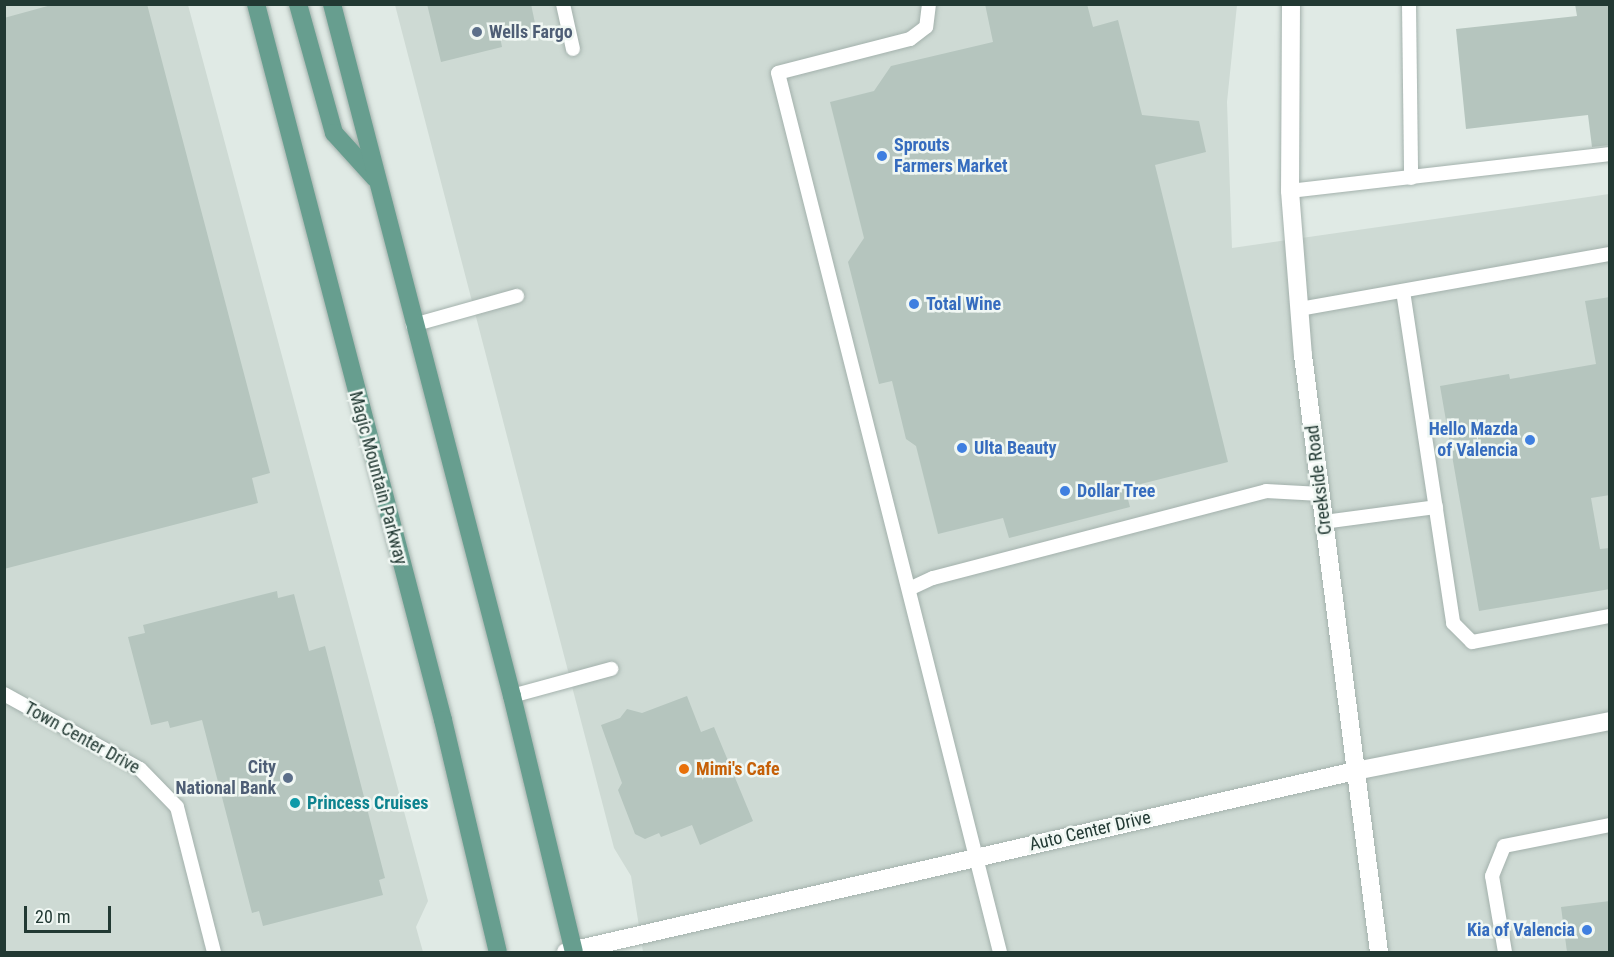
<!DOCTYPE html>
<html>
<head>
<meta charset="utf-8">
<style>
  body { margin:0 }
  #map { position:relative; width:1614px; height:957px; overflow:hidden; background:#e0eae5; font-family:"Roboto Condensed",sans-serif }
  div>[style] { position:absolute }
  .built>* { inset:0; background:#cedad4 }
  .building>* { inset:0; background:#b5c5be }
  .roads { filter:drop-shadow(0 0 2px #a3b1ac) drop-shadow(0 0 2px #a3b1ac) }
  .lane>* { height:14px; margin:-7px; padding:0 7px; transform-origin:7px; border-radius:7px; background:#fff }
  .street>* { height:18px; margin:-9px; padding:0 9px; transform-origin:9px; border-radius:9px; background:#fff }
  .secondary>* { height:18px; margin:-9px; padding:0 9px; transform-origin:9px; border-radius:9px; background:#fff }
  .primary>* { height:18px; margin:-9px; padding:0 9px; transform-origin:9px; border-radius:9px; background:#679e8f }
  .dots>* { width:16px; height:16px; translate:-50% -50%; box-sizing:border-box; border:3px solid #f0f7f3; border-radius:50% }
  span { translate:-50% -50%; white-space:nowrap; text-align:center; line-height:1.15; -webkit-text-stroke:5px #f0f7f3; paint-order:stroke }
  .service-label { font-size:18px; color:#4e5e75; font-weight:700 }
  .left { translate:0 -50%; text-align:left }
  .right { translate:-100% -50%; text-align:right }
  .shop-label { font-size:18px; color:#366cbe; font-weight:700 }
  .street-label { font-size:18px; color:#223933 }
  .food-label { font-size:18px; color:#c56008; font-weight:700 }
  .culture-label { font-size:18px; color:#0d838f; font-weight:700 }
  .frame { position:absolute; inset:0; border:6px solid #223933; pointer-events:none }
  .scale { position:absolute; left:24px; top:906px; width:87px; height:27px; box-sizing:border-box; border:3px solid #223933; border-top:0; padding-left:8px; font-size:18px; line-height:21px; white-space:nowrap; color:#223933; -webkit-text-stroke:4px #f0f7f3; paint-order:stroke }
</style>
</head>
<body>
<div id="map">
  <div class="built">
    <i style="clip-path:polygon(5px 5px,188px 5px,428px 901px,416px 927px,423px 952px,5px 952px)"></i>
    <i style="clip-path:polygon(395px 5px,1237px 5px,1227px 102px,1232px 248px,1609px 194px,1609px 952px,643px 952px,631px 876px,614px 848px)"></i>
  </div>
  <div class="building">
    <i style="clip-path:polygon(55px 4px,147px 4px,270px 473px,252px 478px,258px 503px,4px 569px,4px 18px)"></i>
    <i style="clip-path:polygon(427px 4px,531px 4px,536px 28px,500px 37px,502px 47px,441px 62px)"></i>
    <i style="clip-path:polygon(985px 4px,1087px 4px,1093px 27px,1118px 20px,1142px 115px,1199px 121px,1206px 152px,1155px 165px,1228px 462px,1125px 488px,1130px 507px,1009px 538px,1003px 518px,938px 534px,916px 446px,906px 439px,892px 381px,879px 384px,848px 262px,864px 238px,830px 102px,874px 91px,891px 66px,993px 42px)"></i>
    <i style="clip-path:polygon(1575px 4px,1610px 4px,1610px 145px,1592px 147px,1588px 115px,1466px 129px,1456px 29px,1577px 16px)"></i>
    <i style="clip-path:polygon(1610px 297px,1610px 495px,1591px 498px,1600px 549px,1610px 548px,1610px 589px,1479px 611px,1440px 386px,1509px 374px,1510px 379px,1596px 364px,1585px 301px)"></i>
    <i style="clip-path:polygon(277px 591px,278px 598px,294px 594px,309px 651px,325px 646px,385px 878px,379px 880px,383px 895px,263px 926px,259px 911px,252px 913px,202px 720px,170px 728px,168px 721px,151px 725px,128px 637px,145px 633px,143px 625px)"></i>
    <i style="clip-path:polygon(687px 696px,701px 732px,714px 727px,753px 821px,700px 845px,692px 825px,661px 837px,659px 833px,645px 839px,635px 834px,618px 790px,622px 783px,601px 725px,620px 718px,627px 709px,642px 713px)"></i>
    <i style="clip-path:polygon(1610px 901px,1610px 952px,1567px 952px,1561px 907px)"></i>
  </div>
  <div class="roads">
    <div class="lane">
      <i style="left:563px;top:4px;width:46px;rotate:77.5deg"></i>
      <i style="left:929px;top:4px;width:23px;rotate:97deg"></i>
      <i style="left:926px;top:27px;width:20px;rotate:143deg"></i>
      <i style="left:910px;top:39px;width:136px;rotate:165.6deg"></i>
      <i style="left:778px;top:73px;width:907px;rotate:75.83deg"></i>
      <i style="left:1409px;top:4px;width:174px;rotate:89.3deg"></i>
      <i style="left:1290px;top:191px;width:322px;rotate:-6.6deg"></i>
      <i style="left:1403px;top:291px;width:336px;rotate:81.4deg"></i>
      <i style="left:1453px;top:623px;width:27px;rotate:45deg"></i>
      <i style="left:1472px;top:642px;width:140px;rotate:-10.7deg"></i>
      <i style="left:1300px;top:309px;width:315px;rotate:-10.1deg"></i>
      <i style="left:413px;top:325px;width:108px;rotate:-15.6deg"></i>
      <i style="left:1324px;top:522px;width:113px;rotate:-7.6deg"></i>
      <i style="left:909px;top:589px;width:26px;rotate:-25deg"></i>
      <i style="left:933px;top:578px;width:344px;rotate:-14.6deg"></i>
      <i style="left:1266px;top:491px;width:55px;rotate:3.1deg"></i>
      <i style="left:4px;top:694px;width:155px;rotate:28.9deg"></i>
      <i style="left:140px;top:769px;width:53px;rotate:45.8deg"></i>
      <i style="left:177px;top:807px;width:150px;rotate:75.7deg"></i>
      <i style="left:512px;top:696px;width:103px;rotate:-15.3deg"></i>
      <i style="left:1505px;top:952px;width:77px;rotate:-99.7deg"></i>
      <i style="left:1492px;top:876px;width:32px;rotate:-68deg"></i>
      <i style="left:1504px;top:846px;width:108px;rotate:-11.2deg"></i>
    </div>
    <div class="street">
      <i style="left:566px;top:952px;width:809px;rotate:-12.92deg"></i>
      <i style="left:1355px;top:771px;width:260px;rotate:-11.1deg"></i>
    </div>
    <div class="secondary">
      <i style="left:1291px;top:4px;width:187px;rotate:90.3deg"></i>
      <i style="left:1290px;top:191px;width:165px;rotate:85.5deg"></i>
      <i style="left:1303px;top:355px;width:602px;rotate:82.75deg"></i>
    </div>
    <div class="primary">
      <i style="left:256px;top:4px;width:740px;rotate:75.36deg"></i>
      <i style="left:443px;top:720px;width:238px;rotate:76.7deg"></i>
      <i style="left:298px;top:4px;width:134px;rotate:74.4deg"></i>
      <i style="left:334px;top:133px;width:61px;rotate:47.7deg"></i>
      <i style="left:332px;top:4px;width:715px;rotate:75.42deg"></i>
      <i style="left:512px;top:696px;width:263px;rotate:76.4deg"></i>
    </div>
  </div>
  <div class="dots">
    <i style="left:477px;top:32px;background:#5c6f8a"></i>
    <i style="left:882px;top:156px;background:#3f7fe0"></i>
    <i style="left:914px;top:304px;background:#3f7fe0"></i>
    <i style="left:1530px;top:440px;background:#3f7fe0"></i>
    <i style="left:962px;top:448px;background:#3f7fe0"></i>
    <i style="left:1065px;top:491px;background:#3f7fe0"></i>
    <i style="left:684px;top:769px;background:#e8710a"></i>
    <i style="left:288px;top:778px;background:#5c6f8a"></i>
    <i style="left:295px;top:803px;background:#0f9aa8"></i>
    <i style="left:1587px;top:930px;background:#3f7fe0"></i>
  </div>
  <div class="service-label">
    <span class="left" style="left:489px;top:32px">Wells Fargo</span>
    <span class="right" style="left:276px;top:778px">City<br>National Bank</span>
  </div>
  <div class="shop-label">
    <span class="left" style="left:894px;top:156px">Sprouts<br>Farmers Market</span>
    <span class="left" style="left:926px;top:304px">Total Wine</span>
    <span class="right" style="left:1518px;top:440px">Hello Mazda<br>of Valencia</span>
    <span class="left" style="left:974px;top:448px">Ulta Beauty</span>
    <span class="left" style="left:1077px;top:491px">Dollar Tree</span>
    <span class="right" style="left:1575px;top:930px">Kia of Valencia</span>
  </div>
  <div class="street-label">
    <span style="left:378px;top:478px;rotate:75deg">Magic Mountain Parkway</span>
    <span style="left:1319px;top:480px;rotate:-97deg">Creekside Road</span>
    <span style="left:82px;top:738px;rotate:29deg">Town Center Drive</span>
    <span style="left:1090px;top:831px;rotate:-13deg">Auto Center Drive</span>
  </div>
  <div class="food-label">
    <span class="left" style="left:696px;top:769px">Mimi's Cafe</span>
  </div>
  <div class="culture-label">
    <span class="left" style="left:307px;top:803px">Princess Cruises</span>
  </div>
  <div class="frame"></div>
  <div class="scale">20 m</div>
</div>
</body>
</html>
